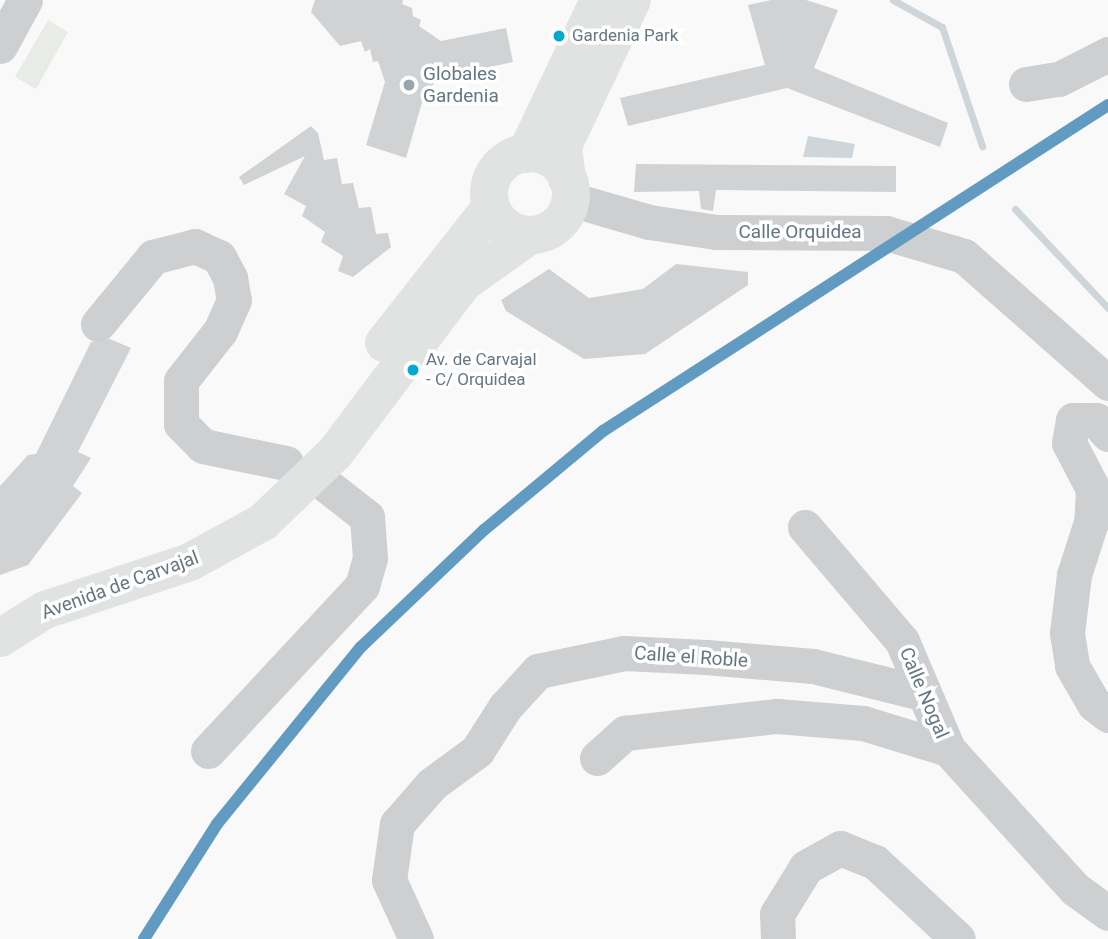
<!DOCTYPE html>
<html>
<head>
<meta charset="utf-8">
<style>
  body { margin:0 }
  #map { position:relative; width:1108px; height:939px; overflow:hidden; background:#f9f9f9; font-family:Roboto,sans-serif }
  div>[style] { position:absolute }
  .green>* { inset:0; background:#e8ebe6 }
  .water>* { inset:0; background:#ced6d9 }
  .stream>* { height:7px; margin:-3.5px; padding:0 3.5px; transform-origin:3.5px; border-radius:3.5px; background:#ced6d9 }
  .building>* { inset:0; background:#d0d2d3 }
  .minor>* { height:35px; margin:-17.5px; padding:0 17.5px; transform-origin:17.5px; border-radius:17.5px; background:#cecfd0 }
  .major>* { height:38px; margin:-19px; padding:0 19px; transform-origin:19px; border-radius:19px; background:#e1e2e2 }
  .major>.ring { margin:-19px; padding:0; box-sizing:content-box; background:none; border:38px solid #e1e2e2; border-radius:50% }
  .rail-1>* { height:12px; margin:-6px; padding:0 6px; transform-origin:6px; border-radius:6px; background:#619bc1 }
  .dots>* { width:19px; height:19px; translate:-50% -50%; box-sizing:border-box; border:4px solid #fff; border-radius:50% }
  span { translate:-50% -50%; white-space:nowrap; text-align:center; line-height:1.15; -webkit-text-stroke:7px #fff; paint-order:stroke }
  .bus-label { font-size:17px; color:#657683 }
  .left { translate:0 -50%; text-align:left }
  .poi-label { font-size:19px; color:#657683 }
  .street-label { font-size:19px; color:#657683 }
</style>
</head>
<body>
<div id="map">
  <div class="green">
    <i style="clip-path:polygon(48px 20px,68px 32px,36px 89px,15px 77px)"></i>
  </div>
  <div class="water">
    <i style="clip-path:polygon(808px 136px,855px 144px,852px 158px,803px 157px)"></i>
  </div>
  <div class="stream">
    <i style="left:893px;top:0;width:56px;rotate:28.9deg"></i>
    <i style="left:942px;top:27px;width:126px;rotate:71.4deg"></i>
    <i style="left:1015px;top:209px;width:136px;rotate:46.8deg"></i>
  </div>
  <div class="building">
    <i style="clip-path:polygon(315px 0,403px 0,402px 4px,412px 8px,413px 16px,421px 20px,419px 26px,441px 41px,506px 28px,513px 62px,441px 77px,425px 92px,406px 158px,366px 145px,385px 82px,378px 61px,373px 62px,370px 49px,365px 52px,361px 41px,340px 46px,311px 12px)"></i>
    <i style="clip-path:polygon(771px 0,806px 0,838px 10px,814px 68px,948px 123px,940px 147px,787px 88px,628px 126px,620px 98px,765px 65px,748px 5px)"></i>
    <i style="clip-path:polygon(311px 126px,318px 133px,324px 160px,337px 158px,342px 184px,353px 183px,359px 208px,371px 207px,376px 234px,388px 233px,391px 247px,353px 277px,338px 271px,343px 256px,321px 242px,325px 232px,302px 216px,306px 206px,284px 194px,305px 156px,244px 185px,239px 177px)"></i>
    <i style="clip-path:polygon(636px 164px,896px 166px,896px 192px,716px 190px,713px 211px,701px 209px,699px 191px,634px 192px)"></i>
    <i style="clip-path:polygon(676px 264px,748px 272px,748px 285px,645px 354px,584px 359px,506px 311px,501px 300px,549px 269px,589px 298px,643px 289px)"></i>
    <i style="clip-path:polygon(110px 339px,131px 348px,78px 452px,91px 458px,73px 486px,82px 493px,28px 565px,0 575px,0 486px,28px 455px,36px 454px,91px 342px)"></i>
  </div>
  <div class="minor">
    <i style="left:0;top:46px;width:52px;rotate:-61.5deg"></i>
    <i style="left:1026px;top:84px;width:33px;rotate:-9deg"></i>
    <i style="left:1059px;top:79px;width:55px;rotate:-27deg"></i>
    <i style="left:570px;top:199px;width:82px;rotate:16.2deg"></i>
    <i style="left:649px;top:222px;width:69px;rotate:8.4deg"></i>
    <i style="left:717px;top:232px;width:169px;rotate:0.3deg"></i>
    <i style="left:886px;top:233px;width:81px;rotate:16.4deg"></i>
    <i style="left:964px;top:256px;width:192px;rotate:41.4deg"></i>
    <i style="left:98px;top:324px;width:87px;rotate:-50.6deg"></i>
    <i style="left:153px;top:257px;width:43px;rotate:-14.7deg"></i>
    <i style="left:195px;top:246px;width:26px;rotate:25deg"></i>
    <i style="left:219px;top:257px;width:24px;rotate:62deg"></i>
    <i style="left:230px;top:278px;width:22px;rotate:80deg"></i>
    <i style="left:234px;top:300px;width:34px;rotate:114deg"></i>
    <i style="left:220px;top:331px;width:63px;rotate:128deg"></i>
    <i style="left:181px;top:381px;width:43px;rotate:90deg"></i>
    <i style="left:181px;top:424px;width:31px;rotate:45deg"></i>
    <i style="left:203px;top:446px;width:85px;rotate:11.6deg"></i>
    <i style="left:1108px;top:434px;width:18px;rotate:-131deg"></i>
    <i style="left:1096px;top:420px;width:23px;rotate:180deg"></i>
    <i style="left:1073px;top:420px;width:23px;rotate:100deg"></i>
    <i style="left:1069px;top:443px;width:52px;rotate:62.4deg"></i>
    <i style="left:1093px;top:489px;width:33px;rotate:93deg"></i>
    <i style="left:1091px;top:522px;width:56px;rotate:107.8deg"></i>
    <i style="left:1074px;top:575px;width:58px;rotate:96.9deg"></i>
    <i style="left:1067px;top:633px;width:33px;rotate:81deg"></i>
    <i style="left:1072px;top:666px;width:44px;rotate:59.9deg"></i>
    <i style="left:1094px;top:704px;width:18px;rotate:38deg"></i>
    <i style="left:805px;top:527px;width:150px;rotate:49.6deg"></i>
    <i style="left:902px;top:641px;width:117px;rotate:66.9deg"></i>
    <i style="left:948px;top:749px;width:189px;rotate:47.8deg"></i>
    <i style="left:1075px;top:889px;width:41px;rotate:36deg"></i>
    <i style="left:208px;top:751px;width:226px;rotate:-47deg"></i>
    <i style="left:362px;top:586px;width:29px;rotate:-74deg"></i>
    <i style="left:370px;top:558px;width:41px;rotate:-94.2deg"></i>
    <i style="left:367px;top:517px;width:70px;rotate:-142deg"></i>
    <i style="left:597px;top:758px;width:38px;rotate:-42deg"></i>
    <i style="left:625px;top:733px;width:153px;rotate:-6.4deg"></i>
    <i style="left:777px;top:716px;width:86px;rotate:4.7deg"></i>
    <i style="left:863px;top:723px;width:89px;rotate:17deg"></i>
    <i style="left:416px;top:939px;width:65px;rotate:-114.6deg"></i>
    <i style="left:389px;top:880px;width:57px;rotate:-81.9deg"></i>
    <i style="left:397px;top:824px;width:53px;rotate:-48.8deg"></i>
    <i style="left:432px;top:784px;width:56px;rotate:-36.3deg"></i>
    <i style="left:477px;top:751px;width:52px;rotate:-57.5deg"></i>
    <i style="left:505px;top:707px;width:49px;rotate:-47.5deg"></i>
    <i style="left:538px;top:671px;width:88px;rotate:-11.8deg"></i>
    <i style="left:624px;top:653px;width:82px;rotate:2.8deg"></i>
    <i style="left:706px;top:657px;width:107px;rotate:4.8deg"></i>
    <i style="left:813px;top:666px;width:111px;rotate:14deg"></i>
    <i style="left:778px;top:939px;width:25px;rotate:-92deg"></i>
    <i style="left:777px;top:914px;width:55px;rotate:-58.3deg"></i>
    <i style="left:806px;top:867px;width:39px;rotate:-29deg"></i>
    <i style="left:840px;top:848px;width:38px;rotate:22deg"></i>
    <i style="left:875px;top:862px;width:113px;rotate:42.9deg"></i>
  </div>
  <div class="major">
    <i class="ring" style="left:489px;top:153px;width:44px;height:44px"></i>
    <i style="left:526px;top:154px;width:170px;rotate:-64.6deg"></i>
    <i style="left:567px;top:179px;width:33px;rotate:-97deg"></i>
    <i style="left:563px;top:146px;width:161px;rotate:-64.7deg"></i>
    <i style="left:384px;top:343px;width:173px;rotate:-51.8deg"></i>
    <i style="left:0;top:638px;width:53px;rotate:-31.9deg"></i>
    <i style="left:45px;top:610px;width:153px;rotate:-18.3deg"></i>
    <i style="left:190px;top:562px;width:83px;rotate:-28.7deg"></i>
    <i style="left:263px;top:522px;width:100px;rotate:-43.8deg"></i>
    <i style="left:335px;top:453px;width:213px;rotate:-53deg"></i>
    <i style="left:463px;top:283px;width:82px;rotate:-35.6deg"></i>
  </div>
  <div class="rail-1">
    <i style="left:144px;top:939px;width:136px;rotate:-57.6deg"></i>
    <i style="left:217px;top:824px;width:228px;rotate:-50.9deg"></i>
    <i style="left:361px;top:647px;width:170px;rotate:-43.6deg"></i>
    <i style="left:484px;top:530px;width:155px;rotate:-39.8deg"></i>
    <i style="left:603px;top:431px;width:601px;rotate:-32.84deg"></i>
  </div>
  <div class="dots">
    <i style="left:559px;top:36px;background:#00a9ce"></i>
    <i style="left:409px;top:85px;background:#99a4ac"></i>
    <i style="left:413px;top:370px;background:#00a9ce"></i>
  </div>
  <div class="bus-label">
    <span class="left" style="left:572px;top:36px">Gardenia Park</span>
    <span class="left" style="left:426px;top:370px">Av. de Carvajal<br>- C/ Orquidea</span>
  </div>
  <div class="poi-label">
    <span class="left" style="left:423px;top:85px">Globales<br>Gardenia</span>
  </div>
  <div class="street-label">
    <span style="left:800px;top:232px">Calle Orquidea</span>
    <span style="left:120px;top:585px;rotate:-20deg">Avenida de Carvajal</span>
    <span style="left:691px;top:657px;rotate:4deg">Calle el Roble</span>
    <span style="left:924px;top:693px;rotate:67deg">Calle Nogal</span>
  </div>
</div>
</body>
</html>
